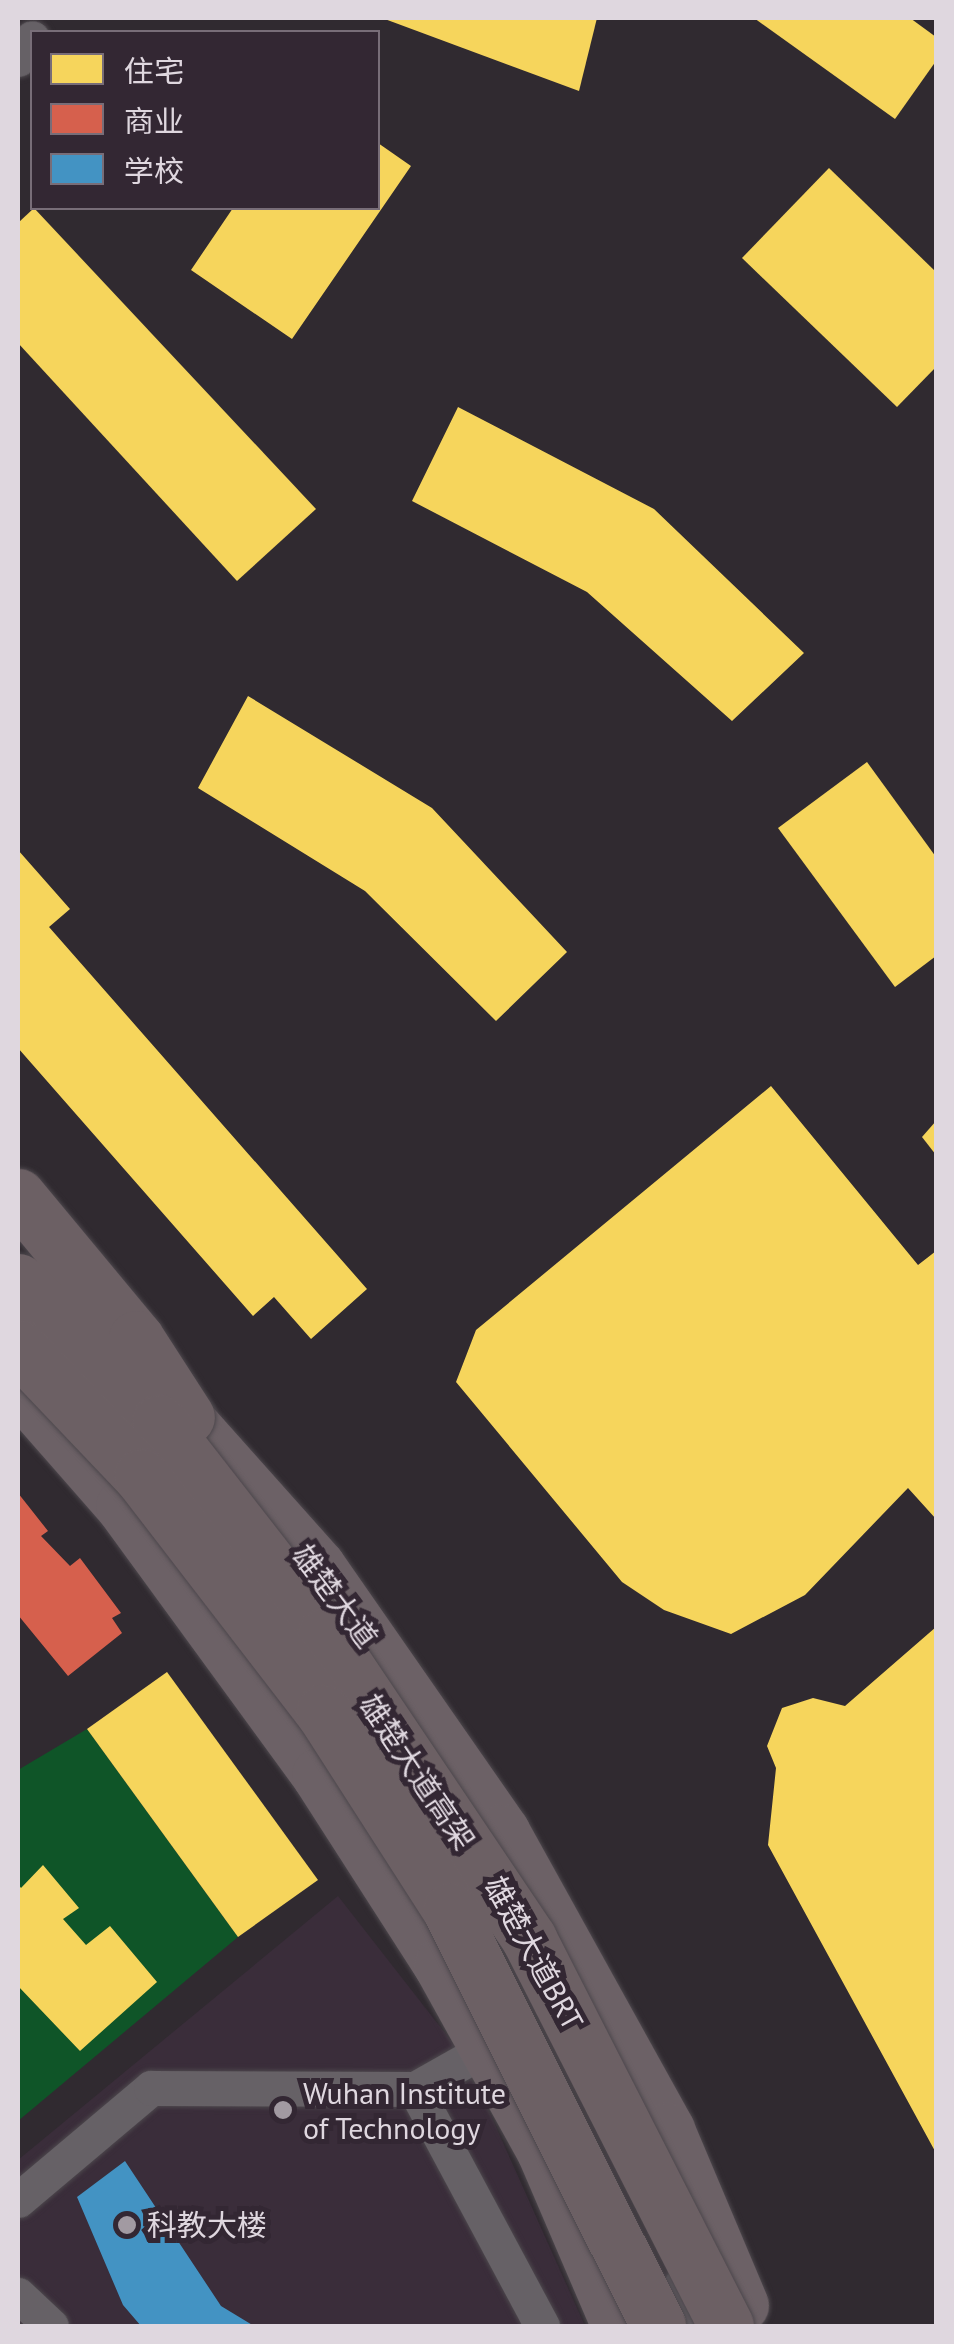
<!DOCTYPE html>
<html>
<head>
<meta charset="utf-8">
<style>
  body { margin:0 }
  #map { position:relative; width:954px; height:2344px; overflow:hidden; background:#302a30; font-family:"PT Sans","Noto Sans SC",sans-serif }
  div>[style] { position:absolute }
  .education>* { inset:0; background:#3a2d3a }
  .green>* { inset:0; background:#0f5528 }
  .homes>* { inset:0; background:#f6d55c }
  .shops>* { inset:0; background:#d6604d }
  .schools>* { inset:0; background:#4393c3 }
  .roads { filter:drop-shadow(0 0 2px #4c474c) drop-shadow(0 0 2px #4c474c) }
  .service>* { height:18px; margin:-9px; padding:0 9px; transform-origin:9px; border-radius:9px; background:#666166 }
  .minor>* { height:35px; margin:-17.5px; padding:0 17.5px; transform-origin:17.5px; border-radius:17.5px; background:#666166 }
  .primary>* { height:55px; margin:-27.5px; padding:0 27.5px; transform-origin:27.5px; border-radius:27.5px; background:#6c6166 }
  .bridges { filter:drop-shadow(0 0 2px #4c474c) drop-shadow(0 0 2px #4c474c) }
  .trunk-bridge>* { height:55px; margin:-27.5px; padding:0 27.5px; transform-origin:27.5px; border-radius:27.5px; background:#6c6064 }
  .dots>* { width:28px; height:28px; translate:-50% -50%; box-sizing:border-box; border:5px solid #332733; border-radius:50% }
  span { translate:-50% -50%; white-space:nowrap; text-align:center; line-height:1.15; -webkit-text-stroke:10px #332733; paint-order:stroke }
  .street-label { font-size:30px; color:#dfd7df }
  .poi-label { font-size:30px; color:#dfd7df }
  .left { translate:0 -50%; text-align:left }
  .frame { position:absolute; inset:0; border:20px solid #dfd7df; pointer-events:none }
  .legend { position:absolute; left:30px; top:30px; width:350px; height:180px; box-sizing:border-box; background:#332733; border:2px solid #786d78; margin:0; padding:12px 18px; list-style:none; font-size:30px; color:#dfd7df }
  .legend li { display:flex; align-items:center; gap:20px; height:50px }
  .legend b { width:50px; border:2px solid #786d78 }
</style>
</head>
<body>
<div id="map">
  <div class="education">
    <i style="clip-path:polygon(338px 1896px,466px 2060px,585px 2326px,18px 2326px,18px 2160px)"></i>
  </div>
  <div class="green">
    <i style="clip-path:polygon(87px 1729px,238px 1937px,18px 2121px,18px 1770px)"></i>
  </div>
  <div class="homes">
    <i style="clip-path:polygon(382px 18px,597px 18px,579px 91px)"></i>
    <i style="clip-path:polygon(754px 18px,910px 18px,936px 37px,936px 61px,895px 119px)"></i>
    <i style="clip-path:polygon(378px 143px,411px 166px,292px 339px,191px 270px,233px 208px,378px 208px)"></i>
    <i style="clip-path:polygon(829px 168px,936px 272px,936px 367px,897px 407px,742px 258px)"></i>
    <i style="clip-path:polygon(34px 208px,316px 509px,237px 581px,18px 343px,18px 223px)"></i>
    <i style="clip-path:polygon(458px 407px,654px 509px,804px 653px,732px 721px,587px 592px,412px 501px)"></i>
    <i style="clip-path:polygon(248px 696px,432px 808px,567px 952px,496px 1021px,365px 891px,198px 788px)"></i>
    <i style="clip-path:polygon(867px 762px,936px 857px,936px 956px,895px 987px,778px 828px)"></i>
    <i style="clip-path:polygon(18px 850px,70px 909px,49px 927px,367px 1289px,311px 1339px,274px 1297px,253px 1316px,18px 1048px)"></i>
    <i style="clip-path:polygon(771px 1086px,918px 1265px,936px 1251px,936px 1519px,908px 1488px,805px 1595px,731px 1634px,664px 1610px,622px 1582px,456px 1382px,476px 1330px)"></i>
    <i style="clip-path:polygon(936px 1121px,936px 1155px,922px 1137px)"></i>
    <i style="clip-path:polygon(936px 1627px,936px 2153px,768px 1845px,776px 1768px,767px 1746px,782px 1708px,813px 1698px,845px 1706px)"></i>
    <i style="clip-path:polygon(167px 1672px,318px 1880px,238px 1937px,87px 1729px)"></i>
    <i style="clip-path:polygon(43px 1865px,79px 1908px,63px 1919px,86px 1945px,110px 1926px,157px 1982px,80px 2051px,18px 1986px,18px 1884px,21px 1888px)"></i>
  </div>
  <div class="shops">
    <i style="clip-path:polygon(18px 1493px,48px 1531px,41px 1536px,70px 1566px,80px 1558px,121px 1613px,112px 1618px,122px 1633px,68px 1676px,18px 1615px)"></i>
  </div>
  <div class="schools">
    <i style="clip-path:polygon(125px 2161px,221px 2306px,254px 2326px,141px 2326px,123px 2305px,77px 2197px)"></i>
  </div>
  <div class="roads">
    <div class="service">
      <i style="left:674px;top:2281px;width:49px;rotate:66deg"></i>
    </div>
    <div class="minor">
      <i style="left:18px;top:59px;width:25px;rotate:-56deg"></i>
      <i style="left:415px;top:2089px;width:269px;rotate:61.8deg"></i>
      <i style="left:18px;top:2200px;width:174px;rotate:-40.1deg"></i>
      <i style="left:151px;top:2088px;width:264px;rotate:0.2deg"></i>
      <i style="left:415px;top:2089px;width:59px;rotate:-29.6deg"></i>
      <i style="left:18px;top:2295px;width:45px;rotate:43.2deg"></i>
    </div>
    <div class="primary">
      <i style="left:18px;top:1386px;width:159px;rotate:48.8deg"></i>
      <i style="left:123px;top:1506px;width:333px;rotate:53.9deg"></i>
      <i style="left:319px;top:1775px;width:226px;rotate:57.3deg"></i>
      <i style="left:441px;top:1965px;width:213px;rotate:61deg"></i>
      <i style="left:544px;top:2151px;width:190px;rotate:66.8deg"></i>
      <i style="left:181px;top:1413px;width:206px;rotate:48.3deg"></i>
      <i style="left:318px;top:1567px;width:323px;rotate:55.2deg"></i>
      <i style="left:502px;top:1832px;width:341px;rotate:61deg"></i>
      <i style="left:667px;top:2130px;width:190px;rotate:67.1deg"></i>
    </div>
  </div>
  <div class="bridges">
    <div class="trunk-bridge">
      <i style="left:18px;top:1196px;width:185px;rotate:50.3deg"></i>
      <i style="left:136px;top:1338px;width:94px;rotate:57.2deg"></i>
      <i style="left:18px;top:1281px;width:199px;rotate:45deg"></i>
      <i style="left:159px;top:1422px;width:270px;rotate:52.1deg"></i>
      <i style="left:325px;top:1635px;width:366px;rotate:56.1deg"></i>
      <i style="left:529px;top:1939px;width:434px;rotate:63deg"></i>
      <i style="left:18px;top:1347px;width:178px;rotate:46.4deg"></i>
      <i style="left:141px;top:1476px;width:298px;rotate:52.4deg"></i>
      <i style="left:323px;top:1712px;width:235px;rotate:57.3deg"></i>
      <i style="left:450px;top:1910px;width:465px;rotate:63.4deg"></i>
    </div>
  </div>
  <div class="dots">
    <i style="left:283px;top:2110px;background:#a29aa2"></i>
    <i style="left:127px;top:2225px;background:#a29aa2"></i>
  </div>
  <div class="street-label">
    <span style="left:335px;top:1596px;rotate:53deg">雄楚大道</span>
    <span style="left:417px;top:1772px;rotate:56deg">雄楚大道高架</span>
    <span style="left:534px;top:1953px;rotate:61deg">雄楚大道BRT</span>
  </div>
  <div class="poi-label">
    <span class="left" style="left:303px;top:2110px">Wuhan Institute<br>of Technology</span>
    <span class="left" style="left:147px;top:2225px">科教大楼</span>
  </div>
  <div class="frame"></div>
  <ul class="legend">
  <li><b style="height:28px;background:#f6d55c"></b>住宅</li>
  <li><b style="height:28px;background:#d6604d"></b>商业</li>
  <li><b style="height:28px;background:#4393c3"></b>学校</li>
  </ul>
</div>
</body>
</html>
